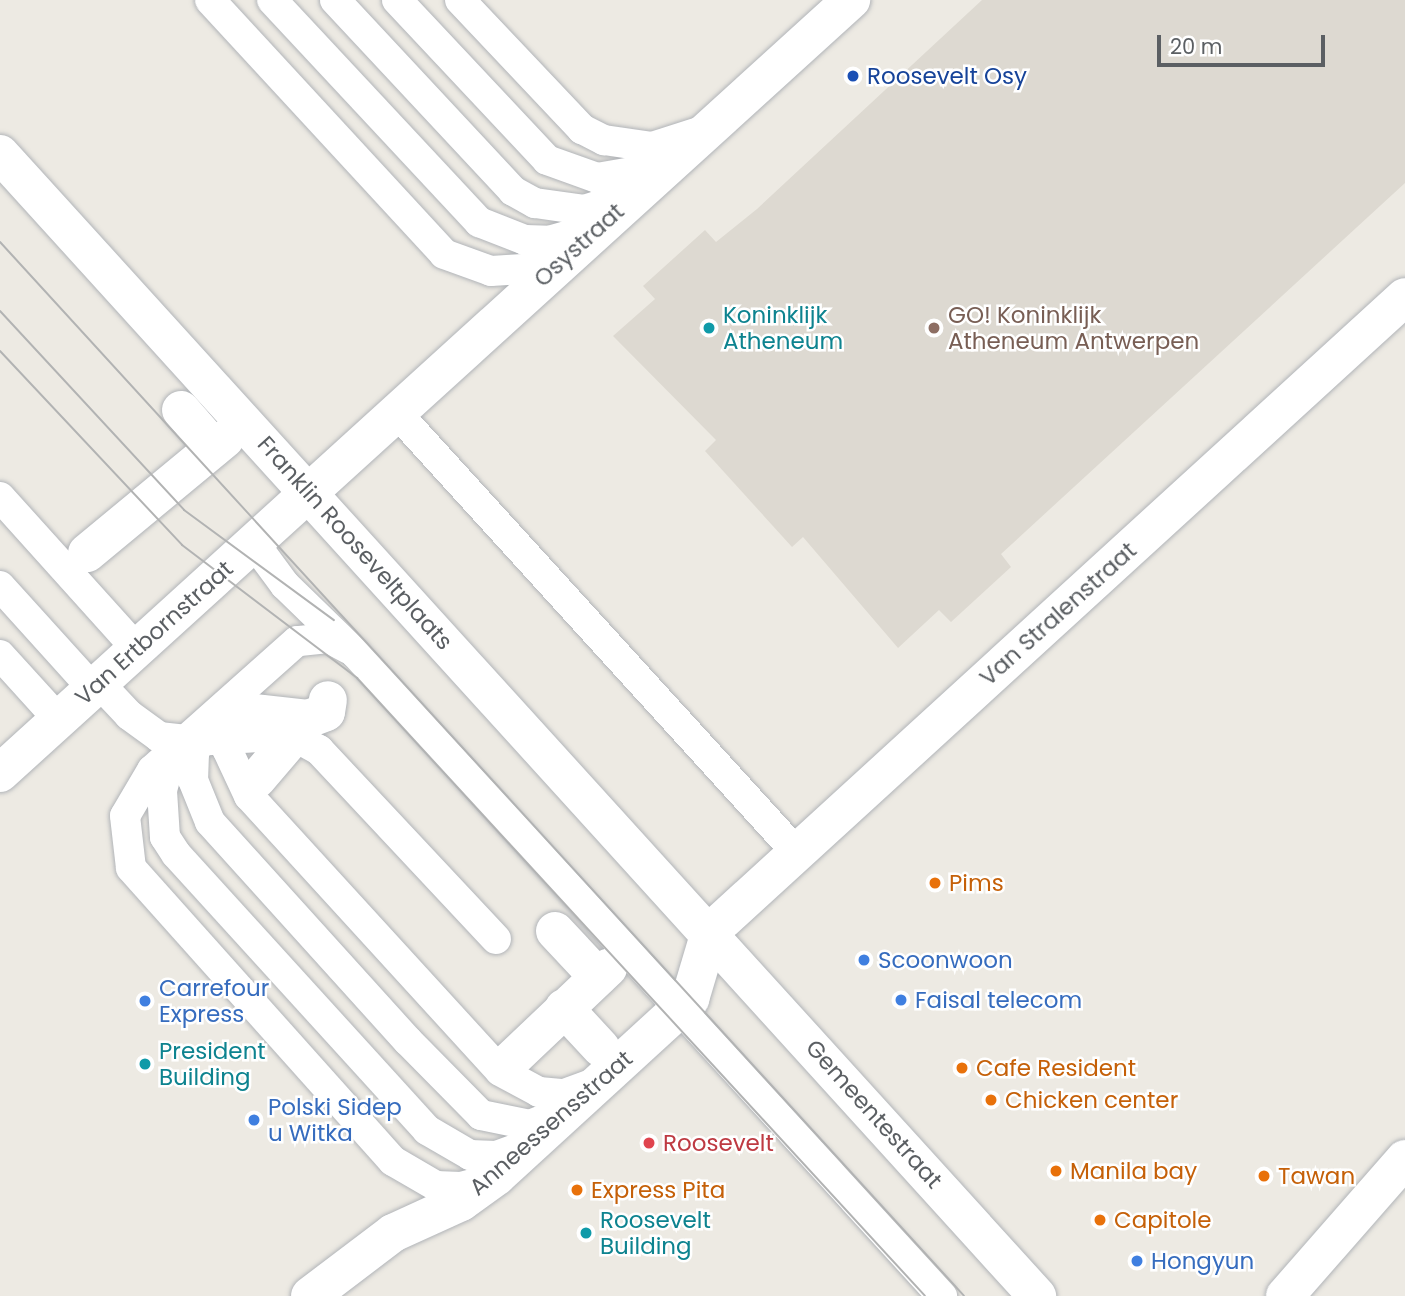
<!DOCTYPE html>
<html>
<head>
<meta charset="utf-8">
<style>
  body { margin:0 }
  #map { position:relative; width:1405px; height:1296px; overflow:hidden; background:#edeae3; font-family:Poppins,sans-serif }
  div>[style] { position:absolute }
  .education>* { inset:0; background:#ddd9d1 }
  .roads { filter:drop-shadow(0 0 2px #b1b4b8) drop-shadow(0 0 2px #b1b4b8) }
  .lane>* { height:30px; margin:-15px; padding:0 15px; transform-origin:15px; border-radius:15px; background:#fff }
  .street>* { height:38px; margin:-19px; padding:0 19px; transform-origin:19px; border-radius:19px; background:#fff }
  .secondary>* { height:38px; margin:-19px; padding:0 19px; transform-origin:19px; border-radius:19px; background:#fff }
  .tram>* { height:2px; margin:-1px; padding:0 1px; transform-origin:1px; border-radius:1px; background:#b2b3b3 }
  .dots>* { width:19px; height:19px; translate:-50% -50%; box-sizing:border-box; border:4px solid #fff; border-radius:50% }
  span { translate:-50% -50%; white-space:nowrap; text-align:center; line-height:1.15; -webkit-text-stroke:5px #fff; paint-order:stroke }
  .transit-label { font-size:23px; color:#164399 }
  .left { translate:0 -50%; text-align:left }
  .street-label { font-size:23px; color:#5b5f63 }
  .culture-label { font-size:23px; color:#0d838f }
  .education-label { font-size:23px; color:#785e54 }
  .food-label { font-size:23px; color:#c56008 }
  .shop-label { font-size:23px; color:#366cbe }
  .health-label { font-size:23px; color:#be3a42 }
  .scale { position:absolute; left:1157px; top:35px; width:168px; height:32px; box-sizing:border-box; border:4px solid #5b5f63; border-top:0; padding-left:9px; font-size:21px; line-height:24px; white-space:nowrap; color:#5b5f63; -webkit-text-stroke:5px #fff; paint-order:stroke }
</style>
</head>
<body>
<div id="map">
  <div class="education">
    <i style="clip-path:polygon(982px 0,1405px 0,1405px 183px,1001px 554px,1011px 567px,951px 622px,939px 610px,898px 648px,803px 537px,792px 547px,705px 451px,716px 440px,613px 336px,655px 299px,643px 286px,705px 230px,716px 242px,757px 209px)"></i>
  </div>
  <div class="roads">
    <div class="lane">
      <i style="left:210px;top:0;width:345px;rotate:47.3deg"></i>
      <i style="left:444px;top:254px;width:50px;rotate:19.9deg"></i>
      <i style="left:491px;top:271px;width:48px;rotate:-3.6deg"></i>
      <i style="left:539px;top:268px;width:25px;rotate:-26deg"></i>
      <i style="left:272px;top:0;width:304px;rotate:47deg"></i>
      <i style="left:479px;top:222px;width:49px;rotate:21.4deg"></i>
      <i style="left:525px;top:240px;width:24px;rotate:2deg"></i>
      <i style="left:549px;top:241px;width:40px;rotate:-16deg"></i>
      <i style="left:335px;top:0;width:261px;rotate:47deg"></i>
      <i style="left:513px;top:191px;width:25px;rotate:29deg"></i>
      <i style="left:535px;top:203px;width:49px;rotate:8.1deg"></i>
      <i style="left:584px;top:210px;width:49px;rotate:-17.7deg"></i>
      <i style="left:397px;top:0;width:219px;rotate:46.8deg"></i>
      <i style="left:547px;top:160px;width:53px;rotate:19.8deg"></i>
      <i style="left:597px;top:178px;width:59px;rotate:-9.8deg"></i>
      <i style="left:460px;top:0;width:178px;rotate:46.6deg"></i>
      <i style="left:582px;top:129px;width:25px;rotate:27deg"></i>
      <i style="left:604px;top:140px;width:49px;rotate:8.3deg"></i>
      <i style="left:652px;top:147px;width:49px;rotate:-17.7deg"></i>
      <i style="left:396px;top:412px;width:596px;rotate:47.72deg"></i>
      <i style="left:0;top:497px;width:205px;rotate:48deg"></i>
      <i style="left:254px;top:543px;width:52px;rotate:53.6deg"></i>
      <i style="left:285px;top:585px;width:98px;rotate:44.2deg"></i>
      <i style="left:355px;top:653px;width:871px;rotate:47.61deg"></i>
      <i style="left:0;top:586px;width:139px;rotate:47.9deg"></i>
      <i style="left:349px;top:649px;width:24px;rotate:-152deg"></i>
      <i style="left:328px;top:638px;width:31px;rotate:174deg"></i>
      <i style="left:297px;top:641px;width:194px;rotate:138.3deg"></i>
      <i style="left:152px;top:770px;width:53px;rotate:120.4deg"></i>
      <i style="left:125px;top:816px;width:52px;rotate:83.4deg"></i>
      <i style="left:131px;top:868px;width:393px;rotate:48.2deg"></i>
      <i style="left:393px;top:1161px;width:50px;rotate:30.2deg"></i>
      <i style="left:436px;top:1186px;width:25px;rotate:2deg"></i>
      <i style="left:461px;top:1187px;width:28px;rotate:-15deg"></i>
      <i style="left:0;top:655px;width:88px;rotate:47.8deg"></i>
      <i style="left:99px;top:683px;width:44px;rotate:46.8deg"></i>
      <i style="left:129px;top:715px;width:37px;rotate:36deg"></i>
      <i style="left:159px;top:737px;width:37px;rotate:6deg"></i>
      <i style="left:196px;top:741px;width:78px;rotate:-3.7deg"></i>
      <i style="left:274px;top:736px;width:25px;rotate:7deg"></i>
      <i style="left:299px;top:739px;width:23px;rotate:29deg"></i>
      <i style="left:319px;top:750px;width:259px;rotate:46.9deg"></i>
      <i style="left:242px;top:692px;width:33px;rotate:115deg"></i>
      <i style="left:228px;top:722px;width:27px;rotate:92deg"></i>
      <i style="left:227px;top:749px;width:52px;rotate:64.9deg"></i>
      <i style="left:249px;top:796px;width:372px;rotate:47.6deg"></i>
      <i style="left:500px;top:1071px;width:44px;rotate:28.3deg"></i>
      <i style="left:539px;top:1092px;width:25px;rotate:5deg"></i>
      <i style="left:564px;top:1094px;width:32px;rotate:-20deg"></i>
      <i style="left:207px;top:724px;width:32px;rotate:114deg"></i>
      <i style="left:194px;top:753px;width:27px;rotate:92deg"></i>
      <i style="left:193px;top:780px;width:45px;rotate:68deg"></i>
      <i style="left:210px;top:822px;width:295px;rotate:47.9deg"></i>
      <i style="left:408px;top:1041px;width:104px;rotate:45.4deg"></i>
      <i style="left:481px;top:1115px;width:50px;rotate:11.5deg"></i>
      <i style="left:530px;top:1125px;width:35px;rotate:-22deg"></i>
      <i style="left:172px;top:753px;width:39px;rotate:105deg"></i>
      <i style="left:162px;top:791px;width:46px;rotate:86.3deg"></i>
      <i style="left:165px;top:837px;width:20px;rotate:57deg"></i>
      <i style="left:176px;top:854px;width:373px;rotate:47.7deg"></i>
      <i style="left:427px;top:1130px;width:50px;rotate:30.2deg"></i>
      <i style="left:470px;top:1155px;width:26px;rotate:2deg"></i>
      <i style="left:496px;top:1156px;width:35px;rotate:-20deg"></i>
    </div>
    <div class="street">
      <i style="left:181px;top:410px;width:50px;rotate:49deg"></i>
      <i style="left:87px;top:553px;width:179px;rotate:-39.6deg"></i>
      <i style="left:256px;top:713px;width:52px;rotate:6.6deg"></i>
      <i style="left:308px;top:719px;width:19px;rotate:-21deg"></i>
      <i style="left:326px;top:712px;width:12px;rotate:-81deg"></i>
      <i style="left:257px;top:779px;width:79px;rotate:-49.6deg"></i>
      <i style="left:555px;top:931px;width:63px;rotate:46.9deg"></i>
      <i style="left:564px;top:1008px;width:54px;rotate:47.2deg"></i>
      <i style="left:511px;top:1060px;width:134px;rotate:-43.5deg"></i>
      <i style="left:310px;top:1296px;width:104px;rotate:-37.2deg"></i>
      <i style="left:393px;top:1233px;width:75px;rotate:-24.5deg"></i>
      <i style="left:461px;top:1202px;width:44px;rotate:-35.8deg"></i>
      <i style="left:497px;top:1176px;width:262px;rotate:-42.5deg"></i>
      <i style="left:690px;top:999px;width:70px;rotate:-73.4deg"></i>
      <i style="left:710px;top:932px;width:941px;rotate:-42.42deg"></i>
      <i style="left:1285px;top:1296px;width:182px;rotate:-48.8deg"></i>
    </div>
    <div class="secondary">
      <i style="left:0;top:154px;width:1543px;rotate:47.76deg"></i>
      <i style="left:0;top:773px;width:1150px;rotate:-42.25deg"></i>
    </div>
  </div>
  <div class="tram">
    <i style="left:0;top:242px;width:1428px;rotate:47.55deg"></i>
    <i style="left:0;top:311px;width:271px;rotate:47.2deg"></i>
    <i style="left:184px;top:510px;width:186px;rotate:36.3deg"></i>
    <i style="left:0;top:351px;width:266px;rotate:46.8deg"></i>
    <i style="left:182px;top:545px;width:220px;rotate:37.2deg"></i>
    <i style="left:357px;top:678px;width:839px;rotate:47.41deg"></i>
  </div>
  <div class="dots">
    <i style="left:853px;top:76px;background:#1a4fb4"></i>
    <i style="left:709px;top:328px;background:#0f9aa8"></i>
    <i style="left:934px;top:328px;background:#8d6e63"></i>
    <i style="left:935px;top:883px;background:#e8710a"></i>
    <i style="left:864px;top:960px;background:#3f7fe0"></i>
    <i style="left:901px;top:1000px;background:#3f7fe0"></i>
    <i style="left:145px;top:1001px;background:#3f7fe0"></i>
    <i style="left:145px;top:1064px;background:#0f9aa8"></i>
    <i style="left:962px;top:1068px;background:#e8710a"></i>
    <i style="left:991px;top:1100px;background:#e8710a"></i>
    <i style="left:254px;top:1120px;background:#3f7fe0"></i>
    <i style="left:649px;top:1143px;background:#e0444e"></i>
    <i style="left:1056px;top:1171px;background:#e8710a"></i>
    <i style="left:1264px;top:1176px;background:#e8710a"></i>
    <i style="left:577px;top:1190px;background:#e8710a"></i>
    <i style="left:1100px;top:1220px;background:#e8710a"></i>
    <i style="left:586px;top:1233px;background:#0f9aa8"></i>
    <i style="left:1137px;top:1261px;background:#3f7fe0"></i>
  </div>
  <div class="transit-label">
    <span class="left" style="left:867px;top:76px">Roosevelt Osy</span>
  </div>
  <div class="street-label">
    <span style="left:579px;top:245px;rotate:-42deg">Osystraat</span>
    <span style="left:355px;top:543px;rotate:48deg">Franklin Rooseveltplaats</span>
    <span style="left:1058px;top:614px;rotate:-42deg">Van Stralenstraat</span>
    <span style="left:154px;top:633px;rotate:-42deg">Van Ertbornstraat</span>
    <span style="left:874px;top:1114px;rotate:48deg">Gemeentestraat</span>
    <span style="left:551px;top:1123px;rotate:-41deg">Anneessensstraat</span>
  </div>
  <div class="culture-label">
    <span class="left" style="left:723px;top:328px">Koninklijk<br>Atheneum</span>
    <span class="left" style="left:159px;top:1064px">President<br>Building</span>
    <span class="left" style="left:600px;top:1233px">Roosevelt<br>Building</span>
  </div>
  <div class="education-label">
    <span class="left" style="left:948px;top:328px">GO! Koninklijk<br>Atheneum Antwerpen</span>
  </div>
  <div class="food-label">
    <span class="left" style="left:949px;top:883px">Pims</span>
    <span class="left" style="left:976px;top:1068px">Cafe Resident</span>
    <span class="left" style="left:1005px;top:1100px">Chicken center</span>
    <span class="left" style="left:1070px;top:1171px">Manila bay</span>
    <span class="left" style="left:1278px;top:1176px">Tawan</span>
    <span class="left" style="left:591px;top:1190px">Express Pita</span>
    <span class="left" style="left:1114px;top:1220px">Capitole</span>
  </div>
  <div class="shop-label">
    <span class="left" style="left:878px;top:960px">Scoonwoon</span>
    <span class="left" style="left:159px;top:1001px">Carrefour<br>Express</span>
    <span class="left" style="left:915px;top:1000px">Faisal telecom</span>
    <span class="left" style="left:268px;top:1120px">Polski Sidep<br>u Witka</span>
    <span class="left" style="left:1151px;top:1261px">Hongyun</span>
  </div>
  <div class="health-label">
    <span class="left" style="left:663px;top:1143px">Roosevelt</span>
  </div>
  <div class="scale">20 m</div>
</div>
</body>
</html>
